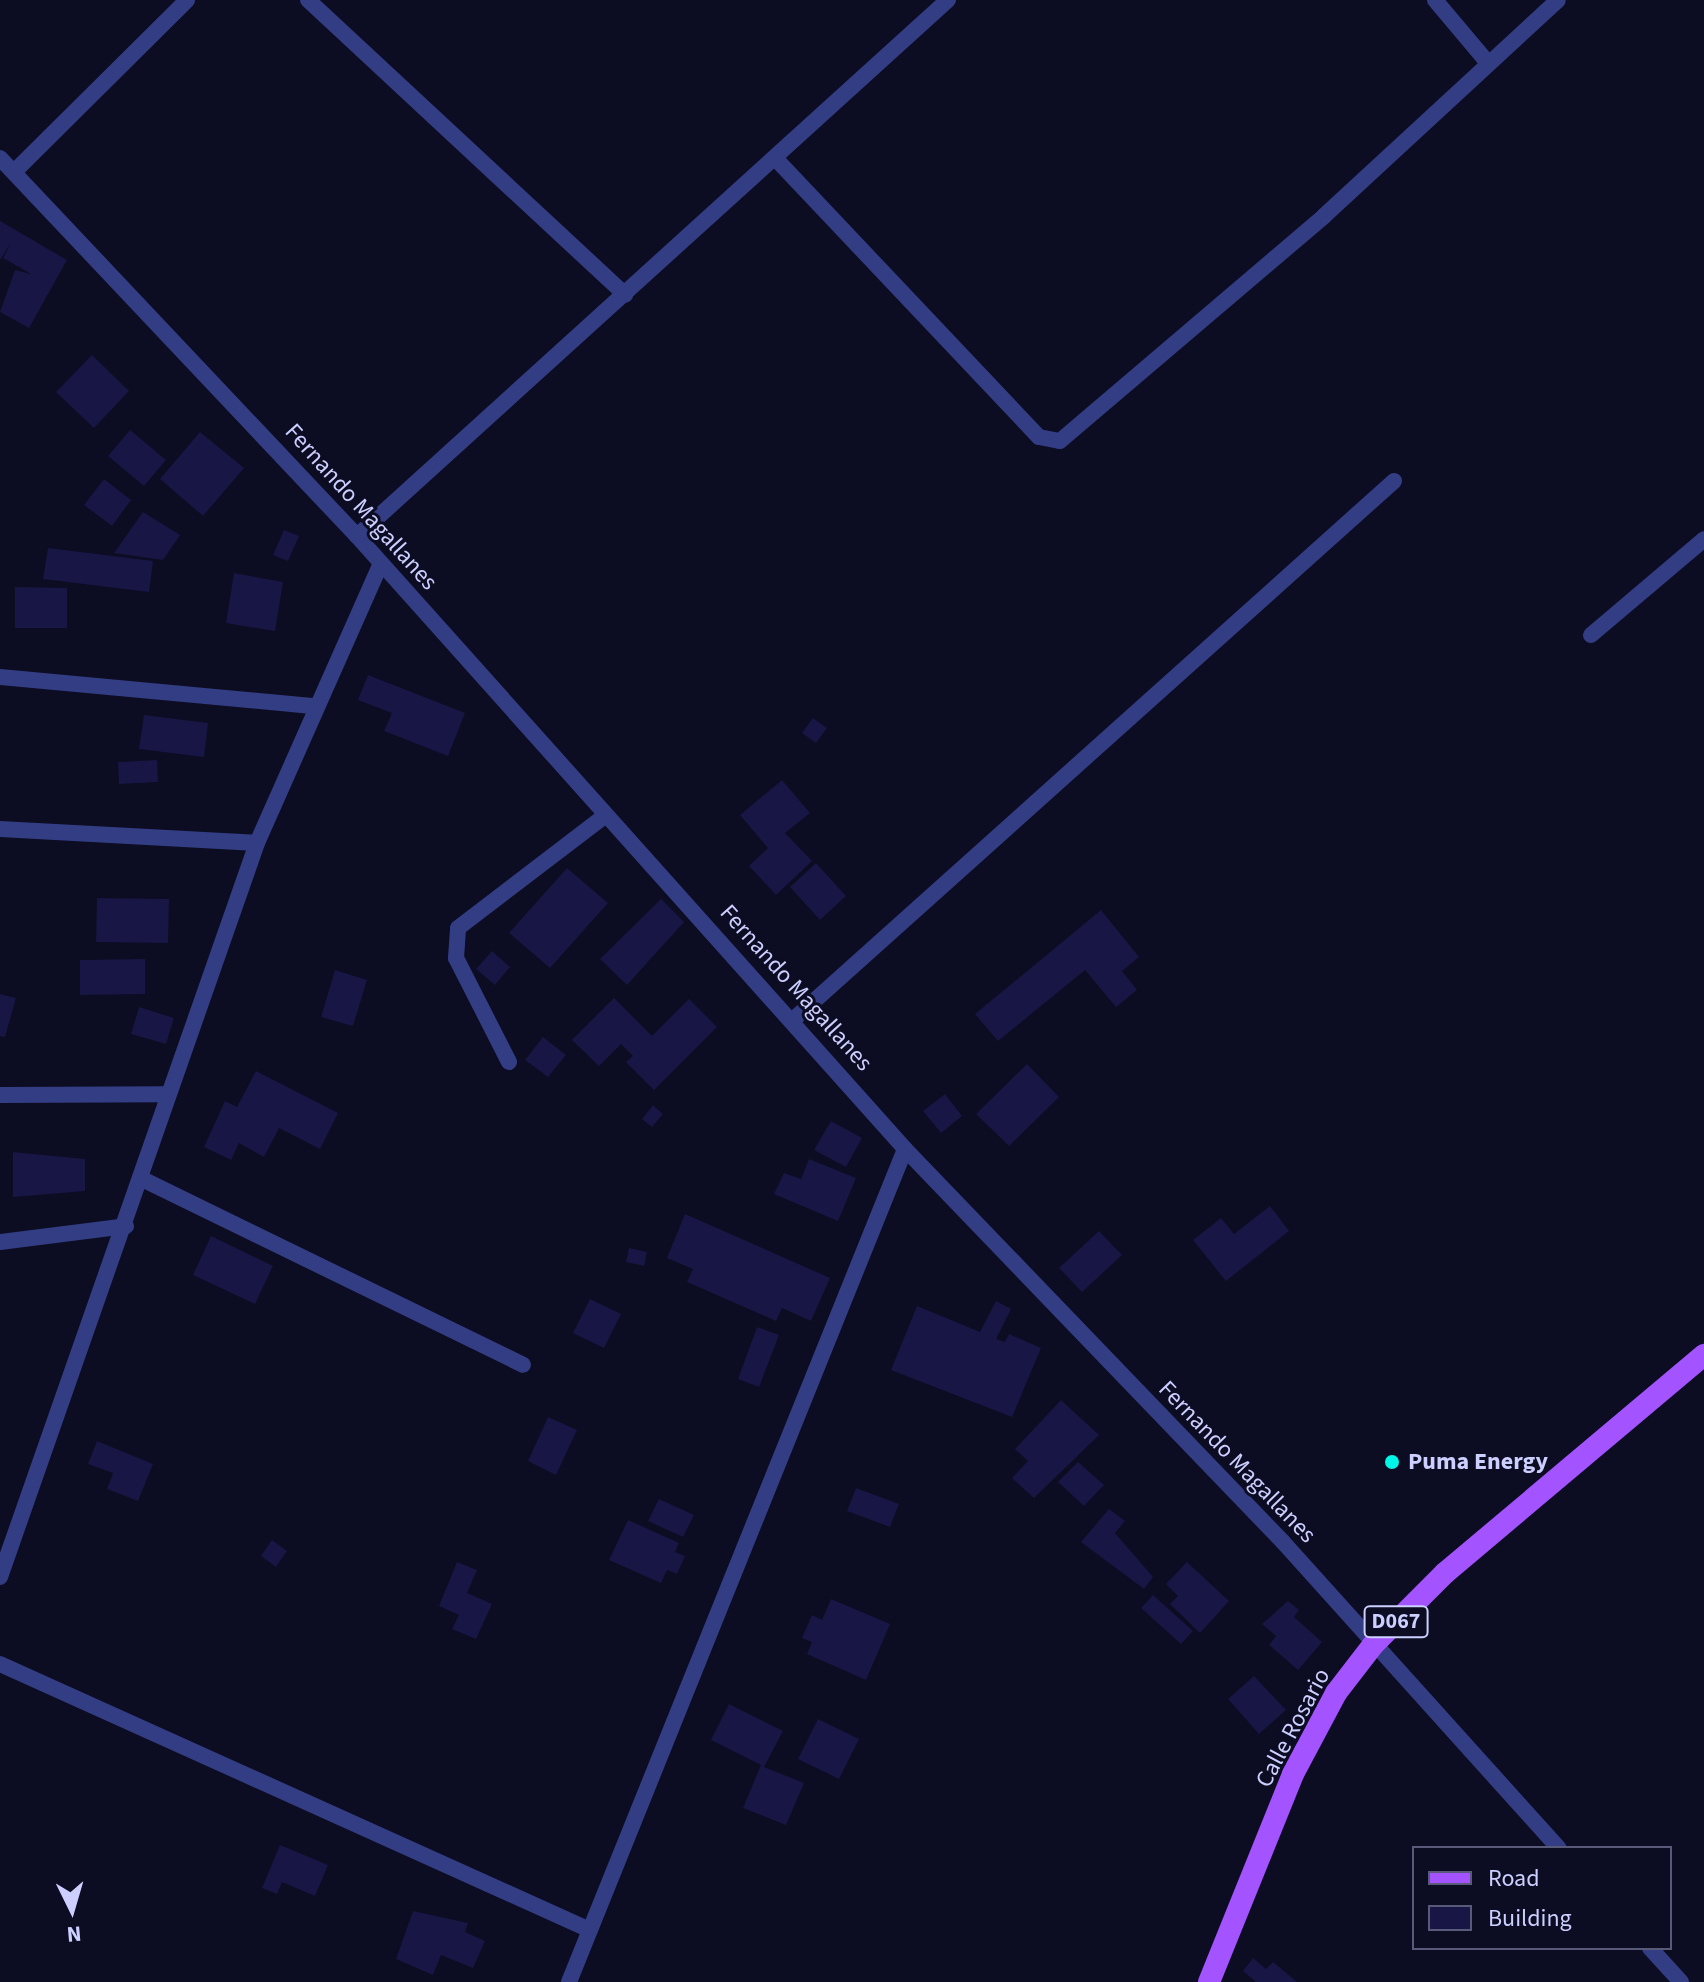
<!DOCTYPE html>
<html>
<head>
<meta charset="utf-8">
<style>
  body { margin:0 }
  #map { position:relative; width:1704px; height:1982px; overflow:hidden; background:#0c0c22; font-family:"Source Sans 3",sans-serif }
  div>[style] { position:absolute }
  .building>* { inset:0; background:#181644 }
  .minor>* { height:16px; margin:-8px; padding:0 8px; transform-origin:8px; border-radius:8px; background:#333d84 }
  .primary>* { height:22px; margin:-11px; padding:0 11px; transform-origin:11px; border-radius:11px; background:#a353ff }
  .dots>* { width:22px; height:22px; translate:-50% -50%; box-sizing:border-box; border:4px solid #0c0c22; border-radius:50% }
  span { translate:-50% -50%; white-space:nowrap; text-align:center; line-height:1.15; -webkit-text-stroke:6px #0c0c22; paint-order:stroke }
  .shield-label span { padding:2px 6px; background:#0c0c22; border:2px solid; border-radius:6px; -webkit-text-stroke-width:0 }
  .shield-label { font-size:22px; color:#cccfff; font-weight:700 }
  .street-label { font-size:24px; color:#cccfff }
  .poi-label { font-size:24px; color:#cccfff; font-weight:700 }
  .left { translate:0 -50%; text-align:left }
  .legend { position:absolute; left:1412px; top:1846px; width:260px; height:104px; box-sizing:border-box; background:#0c0c22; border:2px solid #595a7a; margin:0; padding:10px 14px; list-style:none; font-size:24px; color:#cccfff }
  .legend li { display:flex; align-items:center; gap:16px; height:40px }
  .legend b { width:40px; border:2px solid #595a7a }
  .north { position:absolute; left:32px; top:1870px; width:80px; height:80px; -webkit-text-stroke:6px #0c0c22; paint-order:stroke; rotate:175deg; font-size:22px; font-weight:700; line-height:32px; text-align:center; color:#cccfff }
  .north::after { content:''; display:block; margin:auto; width:28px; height:36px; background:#cccfff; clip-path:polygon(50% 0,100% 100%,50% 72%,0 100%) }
</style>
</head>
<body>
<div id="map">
  <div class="building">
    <i style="clip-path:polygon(0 221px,67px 260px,29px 328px,0 312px,15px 270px,31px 274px,3px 258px,11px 243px,0 260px)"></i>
    <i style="clip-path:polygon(92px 355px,129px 391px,94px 428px,56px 392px)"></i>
    <i style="clip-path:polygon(130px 430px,166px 460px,144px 486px,108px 456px)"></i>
    <i style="clip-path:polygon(200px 432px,244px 468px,203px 516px,160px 479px)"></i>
    <i style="clip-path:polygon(104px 479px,131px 500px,112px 526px,84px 505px)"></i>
    <i style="clip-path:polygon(143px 512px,180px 535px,163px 560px,114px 553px)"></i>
    <i style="clip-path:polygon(284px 530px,299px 536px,288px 561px,273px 555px)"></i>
    <i style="clip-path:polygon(48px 548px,153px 561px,149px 592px,43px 579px)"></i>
    <i style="clip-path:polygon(234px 573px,283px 582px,275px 631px,226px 623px)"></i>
    <i style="clip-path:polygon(15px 587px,67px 588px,67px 628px,15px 628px)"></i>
    <i style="clip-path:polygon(368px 675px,465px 713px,448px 756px,384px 731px,392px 713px,358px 700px)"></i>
    <i style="clip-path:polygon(144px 715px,208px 723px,204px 757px,139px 749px)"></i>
    <i style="clip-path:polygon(813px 718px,827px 728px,816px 743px,802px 733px)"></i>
    <i style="clip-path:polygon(157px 760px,158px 782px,119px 784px,118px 762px)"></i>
    <i style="clip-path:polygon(782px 780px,810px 813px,785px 833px,812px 861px,776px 895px,749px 866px,768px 848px,740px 815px)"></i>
    <i style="clip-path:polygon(816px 863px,846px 896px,820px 920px,790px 887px)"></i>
    <i style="clip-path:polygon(567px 868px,608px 903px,550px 968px,509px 933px)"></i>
    <i style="clip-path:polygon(97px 898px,169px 899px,168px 943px,96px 942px)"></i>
    <i style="clip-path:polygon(661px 899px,684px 922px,627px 985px,600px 959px)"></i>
    <i style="clip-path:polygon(1101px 910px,1139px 957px,1122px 971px,1137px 990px,1116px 1007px,1085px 970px,998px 1041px,975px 1014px)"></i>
    <i style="clip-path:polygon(492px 951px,510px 967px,495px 985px,476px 969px)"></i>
    <i style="clip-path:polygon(145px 959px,145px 994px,80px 995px,80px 960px)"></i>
    <i style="clip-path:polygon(335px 970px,367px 980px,353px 1026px,321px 1017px)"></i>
    <i style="clip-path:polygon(0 994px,16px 998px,5px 1037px,0 1036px)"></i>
    <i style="clip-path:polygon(614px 998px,652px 1036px,689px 999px,717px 1027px,654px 1090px,626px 1062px,633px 1056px,621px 1044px,599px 1066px,572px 1040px)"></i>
    <i style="clip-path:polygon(139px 1007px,174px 1018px,166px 1044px,131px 1034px)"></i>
    <i style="clip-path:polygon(543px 1037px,566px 1055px,548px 1077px,525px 1060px)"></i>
    <i style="clip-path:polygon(1027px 1064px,1059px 1097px,1009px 1146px,976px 1114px)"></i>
    <i style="clip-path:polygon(256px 1071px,338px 1113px,320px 1149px,279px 1128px,264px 1157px,239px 1143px,231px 1160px,204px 1147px,225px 1101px,237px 1107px)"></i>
    <i style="clip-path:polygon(945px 1094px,962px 1116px,941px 1133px,923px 1111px)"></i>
    <i style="clip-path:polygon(653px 1105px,663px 1114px,652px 1127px,642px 1119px)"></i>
    <i style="clip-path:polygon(831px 1121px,862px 1138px,846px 1167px,814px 1150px)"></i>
    <i style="clip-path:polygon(13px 1152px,85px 1159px,85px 1191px,13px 1197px)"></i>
    <i style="clip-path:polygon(809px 1159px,856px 1178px,838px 1221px,774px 1194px,784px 1173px,801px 1179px)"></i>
    <i style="clip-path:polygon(1270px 1206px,1289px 1231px,1226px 1281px,1193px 1240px,1221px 1218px,1234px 1234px)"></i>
    <i style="clip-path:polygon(685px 1214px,830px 1278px,811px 1321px,782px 1308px,776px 1321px,687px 1282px,693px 1269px,667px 1258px)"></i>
    <i style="clip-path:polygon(1099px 1231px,1122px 1255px,1082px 1292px,1059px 1268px)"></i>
    <i style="clip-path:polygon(211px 1236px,273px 1266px,255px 1304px,193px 1275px)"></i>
    <i style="clip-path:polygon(629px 1248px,647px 1252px,644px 1266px,626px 1262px)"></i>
    <i style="clip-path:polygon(590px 1299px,621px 1314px,604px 1348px,573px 1333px)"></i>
    <i style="clip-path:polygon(996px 1301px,1011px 1309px,996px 1339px,1005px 1342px,1009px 1334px,1041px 1348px,1012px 1417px,891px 1370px,917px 1306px,980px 1332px)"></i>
    <i style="clip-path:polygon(757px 1327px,779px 1335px,759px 1387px,738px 1379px)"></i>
    <i style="clip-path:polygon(1061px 1400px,1099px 1435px,1034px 1498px,1012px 1478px,1028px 1461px,1015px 1449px)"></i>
    <i style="clip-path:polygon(548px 1417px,577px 1430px,556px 1475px,528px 1461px)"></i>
    <i style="clip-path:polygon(97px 1441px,153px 1464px,138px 1501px,107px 1489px,113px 1473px,88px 1464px)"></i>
    <i style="clip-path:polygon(1078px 1462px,1104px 1485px,1084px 1506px,1058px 1482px)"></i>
    <i style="clip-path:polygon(856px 1488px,899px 1504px,890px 1527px,847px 1511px)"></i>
    <i style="clip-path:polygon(659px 1499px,694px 1515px,683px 1537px,648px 1521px)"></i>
    <i style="clip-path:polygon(1109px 1509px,1125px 1521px,1115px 1533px,1153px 1577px,1144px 1589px,1081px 1542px)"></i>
    <i style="clip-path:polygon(628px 1520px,679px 1543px,675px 1552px,685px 1556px,677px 1574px,667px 1570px,661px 1583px,609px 1560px)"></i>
    <i style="clip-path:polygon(272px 1540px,287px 1551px,276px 1567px,261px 1556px)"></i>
    <i style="clip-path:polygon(457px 1562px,477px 1570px,467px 1593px,492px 1604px,476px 1639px,452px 1629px,459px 1615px,439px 1606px)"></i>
    <i style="clip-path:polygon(1187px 1562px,1229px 1601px,1200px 1633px,1170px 1604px,1178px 1596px,1166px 1584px)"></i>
    <i style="clip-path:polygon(1153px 1595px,1193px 1631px,1181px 1644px,1141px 1608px)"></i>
    <i style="clip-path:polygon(831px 1599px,890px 1624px,866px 1680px,807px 1654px,812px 1642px,802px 1638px,812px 1615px,822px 1620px)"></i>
    <i style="clip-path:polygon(1288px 1601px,1299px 1610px,1294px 1617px,1322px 1642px,1298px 1670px,1269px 1645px,1276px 1636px,1262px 1624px)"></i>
    <i style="clip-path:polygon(1254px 1676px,1286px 1710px,1259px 1734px,1228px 1699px)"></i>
    <i style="clip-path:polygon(729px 1704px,783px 1731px,764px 1767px,804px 1783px,786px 1825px,743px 1808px,761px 1765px,711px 1740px)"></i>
    <i style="clip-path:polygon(818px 1719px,859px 1739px,839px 1779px,798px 1759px)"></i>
    <i style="clip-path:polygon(280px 1845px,328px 1865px,315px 1896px,282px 1882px,277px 1894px,262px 1888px)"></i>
    <i style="clip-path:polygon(413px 1911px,468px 1923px,465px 1932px,485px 1941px,473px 1968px,441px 1955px,433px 1975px,396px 1959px)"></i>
    <i style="clip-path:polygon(1253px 1958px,1266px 1969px,1273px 1962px,1297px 1982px,1256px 1982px,1243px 1971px)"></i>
  </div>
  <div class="minor">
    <i style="left:308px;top:0;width:433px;rotate:42.9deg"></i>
    <i style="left:1435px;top:0;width:82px;rotate:49.9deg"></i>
    <i style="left:0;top:158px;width:520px;rotate:46.64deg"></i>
    <i style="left:357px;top:536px;width:822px;rotate:48.2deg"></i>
    <i style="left:905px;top:1149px;width:545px;rotate:46.11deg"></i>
    <i style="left:1283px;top:1542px;width:412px;rotate:48deg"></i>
    <i style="left:775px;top:158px;width:384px;rotate:46.6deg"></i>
    <i style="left:1039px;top:437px;width:21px;rotate:11deg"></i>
    <i style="left:1060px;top:441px;width:347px;rotate:-40.4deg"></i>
    <i style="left:1324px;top:216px;width:318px;rotate:-42.7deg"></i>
    <i style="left:14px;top:172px;width:244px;rotate:-44.8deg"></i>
    <i style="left:357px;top:536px;width:798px;rotate:-42.21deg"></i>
    <i style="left:1591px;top:635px;width:148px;rotate:-40.3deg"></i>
    <i style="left:0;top:677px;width:316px;rotate:5.3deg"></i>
    <i style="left:0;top:829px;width:257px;rotate:3.1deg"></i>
    <i style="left:794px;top:1019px;width:806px;rotate:-41.88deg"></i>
    <i style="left:509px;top:1062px;width:117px;rotate:-117deg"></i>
    <i style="left:456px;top:958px;width:30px;rotate:-86deg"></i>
    <i style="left:458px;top:928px;width:186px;rotate:-37.4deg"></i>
    <i style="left:0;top:1095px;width:166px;rotate:-0.3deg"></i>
    <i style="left:140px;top:1178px;width:426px;rotate:26deg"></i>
    <i style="left:0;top:1242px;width:127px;rotate:-7.2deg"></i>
    <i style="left:0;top:1577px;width:778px;rotate:-70.7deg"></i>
    <i style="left:257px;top:843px;width:306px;rotate:-66.1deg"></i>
    <i style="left:0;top:1664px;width:647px;rotate:24.27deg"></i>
    <i style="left:1650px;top:1948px;width:46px;rotate:47.6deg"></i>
    <i style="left:569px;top:1982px;width:898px;rotate:-68.03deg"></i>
  </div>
  <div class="primary">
    <i style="left:1209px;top:1982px;width:224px;rotate:-68deg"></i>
    <i style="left:1293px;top:1774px;width:92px;rotate:-62deg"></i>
    <i style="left:1336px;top:1693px;width:61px;rotate:-52.4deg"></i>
    <i style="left:1373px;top:1645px;width:102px;rotate:-45deg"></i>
    <i style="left:1445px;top:1573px;width:339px;rotate:-40.1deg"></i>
  </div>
  <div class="dots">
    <i style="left:1392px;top:1462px;background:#00f7e8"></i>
  </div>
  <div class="shield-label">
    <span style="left:1396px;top:1622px">D067</span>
  </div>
  <div class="street-label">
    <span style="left:361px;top:507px;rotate:48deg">Fernando Magallanes</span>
    <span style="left:796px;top:988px;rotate:48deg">Fernando Magallanes</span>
    <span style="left:1237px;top:1462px;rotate:46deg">Fernando Magallanes</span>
    <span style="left:1293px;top:1728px;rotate:-62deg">Calle Rosario</span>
  </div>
  <div class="poi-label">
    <span class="left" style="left:1408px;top:1462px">Puma Energy</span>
  </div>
  <ul class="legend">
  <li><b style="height:10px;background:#a353ff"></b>Road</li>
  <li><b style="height:22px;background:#181644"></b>Building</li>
  </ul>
  <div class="north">N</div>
</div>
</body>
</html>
